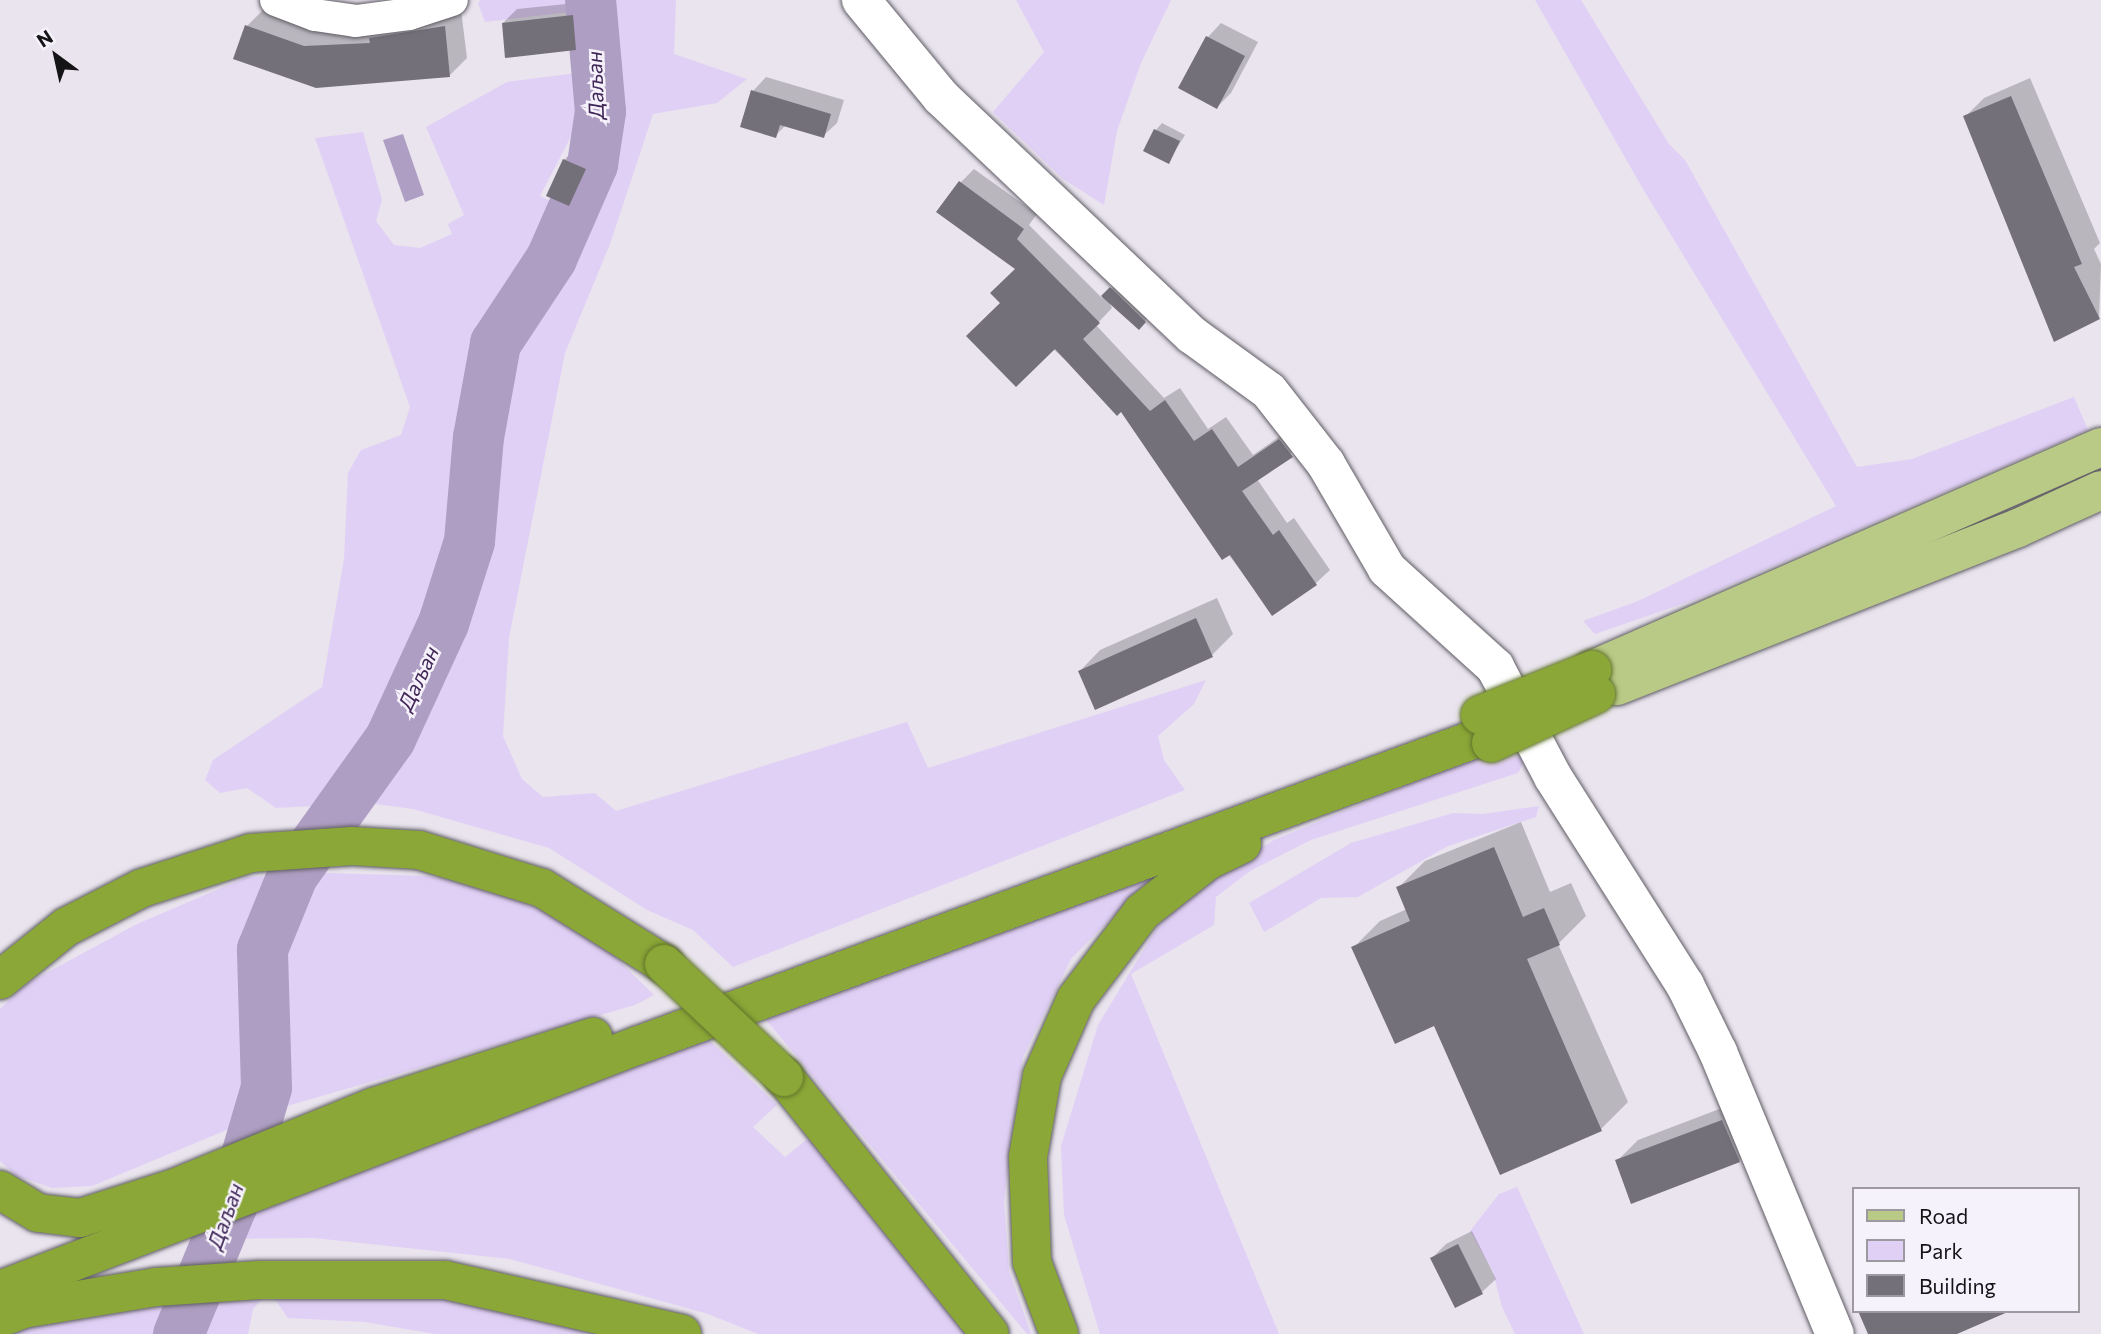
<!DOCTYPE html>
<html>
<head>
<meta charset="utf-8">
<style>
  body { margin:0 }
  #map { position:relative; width:2101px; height:1334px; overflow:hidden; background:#e9e4ee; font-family:Commissioner,sans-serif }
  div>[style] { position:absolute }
  .green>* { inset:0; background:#e1d0f6 }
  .water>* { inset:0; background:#af9ec3 }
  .shadow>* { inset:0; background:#0003 }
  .river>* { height:51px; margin:-25.5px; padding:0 25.5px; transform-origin:25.5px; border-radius:25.5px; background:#af9ec3 }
  .building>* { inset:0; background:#747079 }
  .roads { filter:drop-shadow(0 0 2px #5f5c64) drop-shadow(0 0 2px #5f5c64) }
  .street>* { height:32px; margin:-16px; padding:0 16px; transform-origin:16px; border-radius:16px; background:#fff }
  .secondary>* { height:38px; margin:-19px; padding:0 19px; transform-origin:19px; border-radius:19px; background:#fff }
  .primary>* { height:38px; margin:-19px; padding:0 19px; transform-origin:19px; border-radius:19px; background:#b9ca87 }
  .highway>* { height:38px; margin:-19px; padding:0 19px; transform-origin:19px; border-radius:19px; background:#8aa737 }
  .bridges { filter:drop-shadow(0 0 2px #61732b) drop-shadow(0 0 2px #61732b) }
  .highway-bridge>* { height:38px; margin:-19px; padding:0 19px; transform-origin:19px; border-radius:19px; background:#8aa737 }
  span { translate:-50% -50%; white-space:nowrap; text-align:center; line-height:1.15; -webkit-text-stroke:5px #f6f2fb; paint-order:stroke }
  .water-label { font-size:21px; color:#402758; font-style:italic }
  .legend { position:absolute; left:1852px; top:1187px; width:228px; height:126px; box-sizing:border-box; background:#f6f2fb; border:2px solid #9c999f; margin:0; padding:9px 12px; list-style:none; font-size:21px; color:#141316 }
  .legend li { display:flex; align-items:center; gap:14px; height:35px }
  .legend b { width:35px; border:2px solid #9c999f }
  .north { position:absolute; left:21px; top:21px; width:70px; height:70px; -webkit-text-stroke:5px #f6f2fb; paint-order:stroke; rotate:327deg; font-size:19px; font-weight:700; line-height:28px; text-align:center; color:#141316 }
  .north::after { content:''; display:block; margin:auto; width:24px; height:32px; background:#141316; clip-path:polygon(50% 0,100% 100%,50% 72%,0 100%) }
</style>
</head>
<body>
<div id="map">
  <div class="green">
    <i style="clip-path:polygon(evenodd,481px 0,676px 0,674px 54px,747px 79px,717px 103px,653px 114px,610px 244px,565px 353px,509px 638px,503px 736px,522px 779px,543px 797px,595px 793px,616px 811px,907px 722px,928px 768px,1206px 680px,1194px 704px,1158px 736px,1164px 760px,1185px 790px,733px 967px,693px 930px,647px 910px,549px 848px,413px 809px,368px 803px,276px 808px,247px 788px,220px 793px,205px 780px,213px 760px,322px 687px,344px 559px,348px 473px,361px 450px,401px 435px,410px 407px,315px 138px,363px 132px,382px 200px,376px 221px,394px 245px,420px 248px,452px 234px,448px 224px,464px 215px,426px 127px,507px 82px,577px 73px,584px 67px,578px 11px,485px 22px,478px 3px,481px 0,579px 121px,608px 131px,598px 175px,581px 215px,540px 196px,579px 121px)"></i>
    <i style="clip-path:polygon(1016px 0,1171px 0,1141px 63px,1117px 131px,1104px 205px,1063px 179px,993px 112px,1044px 52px)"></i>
    <i style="clip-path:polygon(1535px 0,1581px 0,1669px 144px,1685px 160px,1857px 467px,1912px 459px,2074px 397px,2088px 430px,1700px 598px,1595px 634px,1583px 621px,1638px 601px,1836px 506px,1643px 189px)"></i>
    <i style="clip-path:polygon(1518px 739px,1525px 760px,1518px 773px,1311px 840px,1250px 871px,1216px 897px,1214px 925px,1131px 974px,1279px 1334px,1100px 1334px,1064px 1215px,1061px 1146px,1098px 1025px,1161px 921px,1227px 867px,1274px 840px)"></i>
    <i style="clip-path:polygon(1539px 806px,1536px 817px,1448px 846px,1358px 897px,1321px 898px,1264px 932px,1249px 903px,1351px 843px,1453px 813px,1483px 814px)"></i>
    <i style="clip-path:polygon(1167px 862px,1071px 959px,1023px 1057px,1004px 1201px,1009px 1271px,1031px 1334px,1027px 1334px,757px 1009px)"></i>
    <i style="clip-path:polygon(326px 873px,428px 876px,492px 889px,546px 912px,603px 945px,654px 995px,635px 1005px,277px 1109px,92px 1186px,52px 1188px,17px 1176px,0 1161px,0 1009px,26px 984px,137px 924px,247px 877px)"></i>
    <i style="clip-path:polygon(700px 1031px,777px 1105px,753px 1127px,785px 1157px,806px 1140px,815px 1141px,972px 1334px,758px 1334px,708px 1314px,510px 1259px,314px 1238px,169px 1239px)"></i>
    <i style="clip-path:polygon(1517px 1187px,1584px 1334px,1515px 1334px,1502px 1307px,1493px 1272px,1470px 1231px,1499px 1194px)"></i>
    <i style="clip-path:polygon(382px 1290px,520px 1308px,620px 1334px,435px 1334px,365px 1322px,288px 1318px,269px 1291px,253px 1309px,248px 1334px,0 1334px,0 1329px,50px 1312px,153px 1296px,269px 1291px)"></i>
  </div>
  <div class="water">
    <i style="clip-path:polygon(403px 134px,424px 195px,405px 202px,383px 140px)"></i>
  </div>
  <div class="shadow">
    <i style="clip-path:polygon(586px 2px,589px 35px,576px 49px,503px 23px,517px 9px)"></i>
    <i style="clip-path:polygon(264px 9px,461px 10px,467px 58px,450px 75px,316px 87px,247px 26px)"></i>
    <i style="clip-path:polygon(1221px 23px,1258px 42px,1231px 93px,1217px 107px,1180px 88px,1208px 37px)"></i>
    <i style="clip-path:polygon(766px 77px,844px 100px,837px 123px,823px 136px,786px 125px,775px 136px,753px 91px)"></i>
    <i style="clip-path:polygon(2030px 78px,2100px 243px,2094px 249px,2101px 264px,2099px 318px,1965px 117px,1984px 98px)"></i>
    <i style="clip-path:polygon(1162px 123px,1185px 135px,1168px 162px,1156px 130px)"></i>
    <i style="clip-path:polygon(578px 146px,598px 155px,582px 191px,569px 204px,564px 160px)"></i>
    <i style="clip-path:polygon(974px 169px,1037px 214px,1029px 225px,1102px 298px,1125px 275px,1158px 307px,1139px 327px,1108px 300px,1112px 308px,1096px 325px,1164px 398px,1180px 388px,1208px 429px,1226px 417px,1253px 455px,1293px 427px,1305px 442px,1257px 479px,1287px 523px,1294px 518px,1330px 570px,1316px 583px,1272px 613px,1121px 410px,1002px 303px,1018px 269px,960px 183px)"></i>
    <i style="clip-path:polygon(1217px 598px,1233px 634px,1212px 655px,1096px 708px,1080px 671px,1100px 650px)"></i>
    <i style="clip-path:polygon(1521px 822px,1550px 892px,1571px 883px,1586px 916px,1558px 944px,1628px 1102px,1601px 1129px,1501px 1173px,1435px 1024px,1354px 947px,1380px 921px,1407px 909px,1398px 888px,1425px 861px)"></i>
    <i style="clip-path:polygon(1743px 1100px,1760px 1140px,1739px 1161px,1617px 1161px,1638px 1140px)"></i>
    <i style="clip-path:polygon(1472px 1231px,1496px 1279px,1482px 1292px,1432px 1258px,1446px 1244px)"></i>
  </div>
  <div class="river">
    <i style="left:178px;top:1334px;width:139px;rotate:-67.5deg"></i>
    <i style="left:231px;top:1206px;width:124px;rotate:-73.6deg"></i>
    <i style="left:266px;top:1087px;width:138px;rotate:-91.7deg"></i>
    <i style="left:262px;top:949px;width:80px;rotate:-67.9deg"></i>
    <i style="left:292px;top:875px;width:168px;rotate:-54.4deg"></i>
    <i style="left:390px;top:738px;width:127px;rotate:-65.3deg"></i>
    <i style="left:443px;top:623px;width:86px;rotate:-72.4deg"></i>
    <i style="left:469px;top:541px;width:104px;rotate:-85.1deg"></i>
    <i style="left:478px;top:437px;width:96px;rotate:-79.7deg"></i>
    <i style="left:495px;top:343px;width:102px;rotate:-56.6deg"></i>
    <i style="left:551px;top:258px;width:103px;rotate:-66.4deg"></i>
    <i style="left:592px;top:164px;width:54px;rotate:-81.4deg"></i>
    <i style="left:600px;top:111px;width:111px;rotate:-95.1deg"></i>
  </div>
  <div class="building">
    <i style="clip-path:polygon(573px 15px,576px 50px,505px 58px,502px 23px)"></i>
    <i style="clip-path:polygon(245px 25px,304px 46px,370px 43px,369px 38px,445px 26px,450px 77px,316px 88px,233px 59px)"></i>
    <i style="clip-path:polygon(1206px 36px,1245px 56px,1217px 109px,1178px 88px)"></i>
    <i style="clip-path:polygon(751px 90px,831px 114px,824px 138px,780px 125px,776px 138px,740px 127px)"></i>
    <i style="clip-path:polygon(2011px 96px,2082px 264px,2074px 267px,2100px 319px,2054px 342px,1963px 116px)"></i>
    <i style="clip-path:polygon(1154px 129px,1180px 141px,1169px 164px,1143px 151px)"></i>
    <i style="clip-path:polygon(563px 159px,586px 169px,569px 206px,546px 196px)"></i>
    <i style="clip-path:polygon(959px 181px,1024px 229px,1017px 239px,1100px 323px,1083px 339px,1150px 411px,1165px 400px,1194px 441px,1212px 429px,1238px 467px,1279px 439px,1293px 457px,1242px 491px,1273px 535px,1279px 530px,1317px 585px,1272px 616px,1230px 555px,1222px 560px,1121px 412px,1117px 416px,1055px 349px,1016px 387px,966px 336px,1000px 303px,990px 293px,1015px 269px,936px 212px)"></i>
    <i style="clip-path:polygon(1110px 287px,1146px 322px,1139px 330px,1101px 296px)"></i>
    <i style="clip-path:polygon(1196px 618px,1213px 657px,1095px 710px,1078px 671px)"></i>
    <i style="clip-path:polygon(1494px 847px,1523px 917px,1544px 908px,1560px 945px,1527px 959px,1602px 1131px,1500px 1175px,1434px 1026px,1395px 1044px,1351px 947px,1410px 921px,1396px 887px)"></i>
    <i style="clip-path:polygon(1722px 1120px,1740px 1162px,1631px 1204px,1615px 1160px)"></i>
    <i style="clip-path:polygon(1458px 1244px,1483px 1294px,1455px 1308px,1430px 1258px)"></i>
    <i style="clip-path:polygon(1858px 1311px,2010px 1311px,1957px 1334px,1868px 1334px)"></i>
  </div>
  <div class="roads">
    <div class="street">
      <i style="left:276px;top:0;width:42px;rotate:21deg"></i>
      <i style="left:315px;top:15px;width:41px;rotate:8.3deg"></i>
      <i style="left:356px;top:21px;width:53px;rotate:-7.5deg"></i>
      <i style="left:409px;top:14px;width:45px;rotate:-18deg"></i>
    </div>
    <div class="secondary">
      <i style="left:861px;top:0;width:126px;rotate:50.5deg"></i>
      <i style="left:941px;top:97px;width:346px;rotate:43.5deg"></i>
      <i style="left:1192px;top:335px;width:95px;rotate:36deg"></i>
      <i style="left:1269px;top:391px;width:93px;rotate:52deg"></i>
      <i style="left:1326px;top:464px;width:121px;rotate:59.8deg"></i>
      <i style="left:1387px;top:569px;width:146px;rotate:42.2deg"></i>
      <i style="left:1495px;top:667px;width:124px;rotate:62.2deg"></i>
      <i style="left:1553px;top:777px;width:246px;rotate:57.6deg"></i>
      <i style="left:1685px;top:985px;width:75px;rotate:63.8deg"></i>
      <i style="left:1718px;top:1052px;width:305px;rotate:67.5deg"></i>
    </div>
    <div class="primary">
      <i style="left:1592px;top:670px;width:556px;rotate:-23.66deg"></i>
      <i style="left:1617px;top:686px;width:431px;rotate:-21.5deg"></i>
      <i style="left:2018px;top:528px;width:91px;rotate:-24.6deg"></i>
    </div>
    <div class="highway">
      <i style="left:0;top:980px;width:85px;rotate:-38.8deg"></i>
      <i style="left:66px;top:927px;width:85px;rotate:-27.2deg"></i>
      <i style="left:142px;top:888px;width:114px;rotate:-17.8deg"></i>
      <i style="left:251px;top:853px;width:101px;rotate:-4deg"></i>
      <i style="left:352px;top:846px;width:67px;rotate:3.4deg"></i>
      <i style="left:419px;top:850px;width:129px;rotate:17.2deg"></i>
      <i style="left:542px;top:888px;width:144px;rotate:31.9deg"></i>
      <i style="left:784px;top:1077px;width:329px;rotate:51.3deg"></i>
      <i style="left:0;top:1190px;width:44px;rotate:31.2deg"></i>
      <i style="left:38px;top:1213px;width:42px;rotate:6.8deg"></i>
      <i style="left:80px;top:1218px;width:102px;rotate:-17.7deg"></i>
      <i style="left:177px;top:1187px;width:212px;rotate:-22.2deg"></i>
      <i style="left:373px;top:1107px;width:231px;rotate:-17.7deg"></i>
      <i style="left:0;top:1290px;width:684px;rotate:-20.98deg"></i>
      <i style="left:639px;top:1045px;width:902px;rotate:-20.1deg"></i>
      <i style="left:0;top:1318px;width:25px;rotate:-21deg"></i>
      <i style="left:23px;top:1309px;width:135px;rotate:-9.4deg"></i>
      <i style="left:156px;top:1287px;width:104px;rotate:-3.9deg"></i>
      <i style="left:260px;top:1280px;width:185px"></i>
      <i style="left:445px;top:1280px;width:243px;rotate:12.8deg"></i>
      <i style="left:1059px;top:1334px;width:77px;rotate:-110.6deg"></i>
      <i style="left:1032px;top:1262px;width:105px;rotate:-92.2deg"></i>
      <i style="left:1028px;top:1157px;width:82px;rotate:-80.2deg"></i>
      <i style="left:1042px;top:1076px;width:84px;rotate:-66.2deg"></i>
      <i style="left:1076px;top:999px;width:109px;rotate:-52.8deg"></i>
      <i style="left:1142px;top:912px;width:83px;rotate:-38.1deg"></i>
      <i style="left:1207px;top:861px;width:39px;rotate:-26deg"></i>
    </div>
  </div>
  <div class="bridges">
    <div class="highway-bridge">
      <i style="left:1480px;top:715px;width:121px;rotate:-21.9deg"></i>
      <i style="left:1491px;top:743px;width:116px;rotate:-25deg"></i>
      <i style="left:664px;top:964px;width:165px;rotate:43.3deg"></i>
    </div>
  </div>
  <div class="water-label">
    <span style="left:595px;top:85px;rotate:-92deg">Даљан</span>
    <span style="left:418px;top:678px;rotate:-65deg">Даљан</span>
    <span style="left:225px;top:1216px;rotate:-70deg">Даљан</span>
  </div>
  <ul class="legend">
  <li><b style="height:9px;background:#b9ca87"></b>Road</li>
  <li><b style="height:19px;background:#e1d0f6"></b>Park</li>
  <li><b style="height:19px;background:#747079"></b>Building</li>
  </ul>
  <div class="north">N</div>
</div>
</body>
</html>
